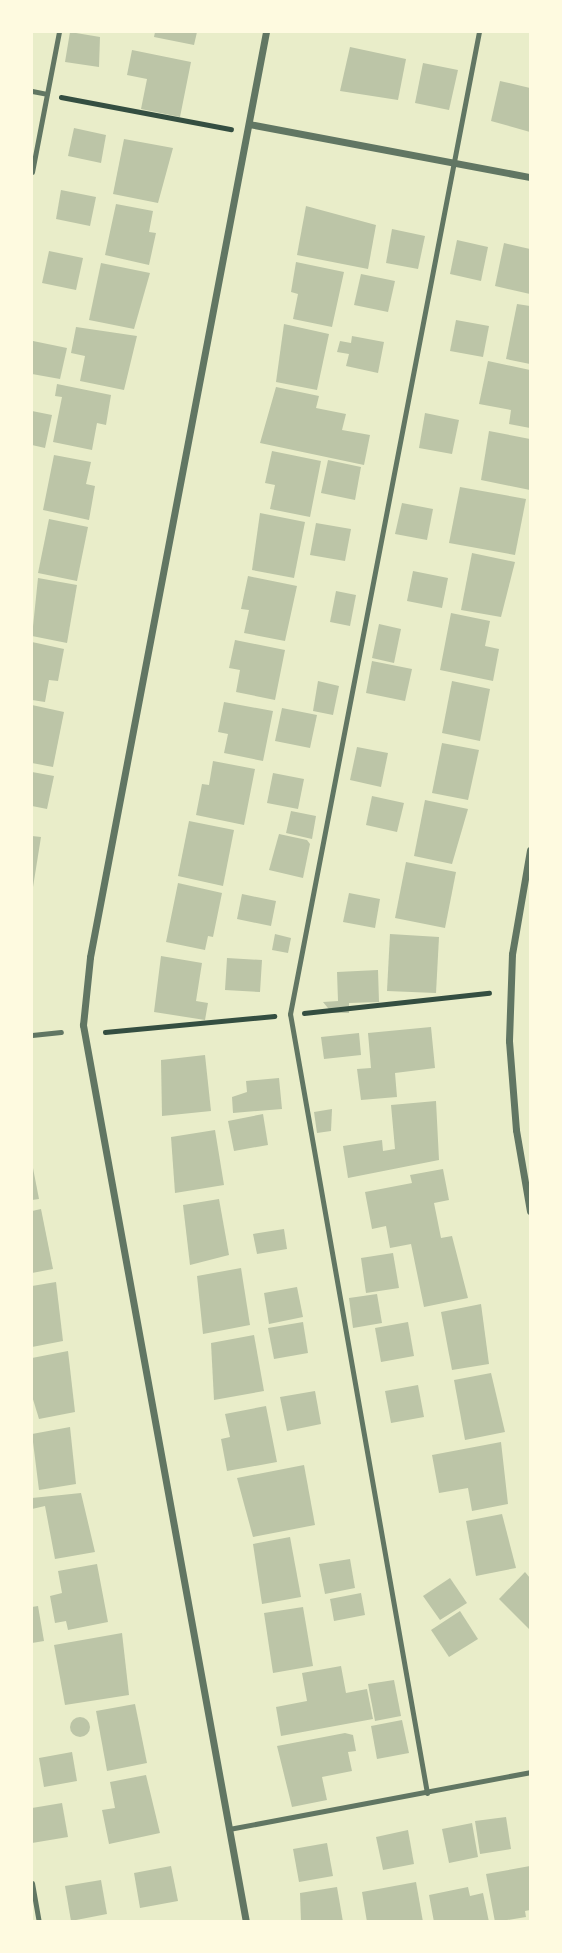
<!DOCTYPE html>
<html>
<head>
<meta charset="utf-8">
<style>
  body { margin:0 }
  #map { position:relative; width:562px; height:1953px; overflow:hidden; background:#e9edc9; font-family:Signika,sans-serif }
  div>[style] { position:absolute }
  .building>* { inset:0; background:#bcc5a7 }
  .round { border-radius:50% }
  .path>* { height:4.5px; margin:-2.25px; padding:0 2.25px; transform-origin:2.25px; border-radius:2.25px; background:#344e41 }
  .service>* { height:5px; margin:-2.5px; padding:0 2.5px; transform-origin:2.5px; border-radius:2.5px; background:#617663 }
  .minor>* { height:7px; margin:-3.5px; padding:0 3.5px; transform-origin:3.5px; border-radius:3.5px; background:#617663 }
  span { translate:-50% -50%; white-space:nowrap; text-align:center; line-height:1.15; -webkit-text-stroke:7px #fefae0; paint-order:stroke }
  .frame { position:absolute; inset:0; border:33px solid #fefae0; pointer-events:none }
</style>
</head>
<body>
<div id="map">
  <div class="building">
    <i style="clip-path:polygon(70px 32px,100px 37px,99px 67px,65px 62px)"></i>
    <i style="clip-path:polygon(155px 32px,197px 32px,194px 45px,154px 37px)"></i>
    <i style="clip-path:polygon(350px 47px,406px 59px,398px 100px,340px 91px)"></i>
    <i style="clip-path:polygon(132px 50px,191px 62px,180px 117px,141px 109px,147px 79px,127px 75px)"></i>
    <i style="clip-path:polygon(423px 63px,458px 70px,449px 110px,415px 103px)"></i>
    <i style="clip-path:polygon(500px 81px,530px 88px,530px 132px,491px 121px)"></i>
    <i style="clip-path:polygon(74px 128px,106px 135px,101px 163px,68px 156px)"></i>
    <i style="clip-path:polygon(124px 139px,173px 148px,158px 203px,113px 194px)"></i>
    <i style="clip-path:polygon(61px 190px,96px 197px,90px 226px,56px 219px)"></i>
    <i style="clip-path:polygon(116px 204px,153px 211px,149px 232px,156px 233px,149px 265px,105px 255px)"></i>
    <i style="clip-path:polygon(306px 206px,376px 225px,368px 269px,297px 255px)"></i>
    <i style="clip-path:polygon(392px 229px,425px 236px,418px 269px,386px 263px)"></i>
    <i style="clip-path:polygon(457px 240px,488px 247px,481px 281px,450px 274px)"></i>
    <i style="clip-path:polygon(504px 243px,530px 249px,530px 294px,495px 286px)"></i>
    <i style="clip-path:polygon(49px 251px,83px 258px,76px 290px,42px 283px)"></i>
    <i style="clip-path:polygon(296px 262px,344px 272px,332px 327px,293px 319px,298px 294px,291px 292px)"></i>
    <i style="clip-path:polygon(101px 263px,150px 273px,134px 329px,89px 320px)"></i>
    <i style="clip-path:polygon(361px 274px,395px 281px,388px 312px,354px 305px)"></i>
    <i style="clip-path:polygon(517px 304px,530px 306px,530px 364px,506px 359px)"></i>
    <i style="clip-path:polygon(456px 320px,489px 326px,483px 357px,450px 351px)"></i>
    <i style="clip-path:polygon(284px 324px,329px 334px,317px 390px,276px 382px)"></i>
    <i style="clip-path:polygon(76px 327px,137px 336px,124px 390px,80px 381px,85px 356px,71px 353px)"></i>
    <i style="clip-path:polygon(352px 336px,384px 342px,378px 373px,346px 366px,349px 354px,337px 352px,340px 341px,351px 343px)"></i>
    <i style="clip-path:polygon(33px 341px,67px 348px,60px 379px,32px 374px)"></i>
    <i style="clip-path:polygon(488px 361px,530px 370px,530px 428px,509px 424px,511px 410px,479px 404px)"></i>
    <i style="clip-path:polygon(57px 384px,111px 395px,106px 425px,97px 423px,92px 450px,53px 442px,62px 397px,55px 396px)"></i>
    <i style="clip-path:polygon(276px 387px,319px 396px,316px 408px,346px 414px,342px 430px,370px 435px,364px 465px,260px 443px)"></i>
    <i style="clip-path:polygon(32px 411px,52px 415px,45px 448px,32px 445px)"></i>
    <i style="clip-path:polygon(425px 413px,459px 420px,452px 454px,419px 448px)"></i>
    <i style="clip-path:polygon(489px 431px,530px 439px,530px 490px,481px 480px)"></i>
    <i style="clip-path:polygon(272px 451px,321px 461px,310px 517px,270px 509px,275px 485px,265px 483px)"></i>
    <i style="clip-path:polygon(54px 455px,91px 462px,86px 484px,95px 486px,89px 520px,43px 510px)"></i>
    <i style="clip-path:polygon(328px 460px,361px 467px,355px 500px,321px 493px)"></i>
    <i style="clip-path:polygon(460px 487px,526px 499px,515px 555px,449px 543px)"></i>
    <i style="clip-path:polygon(402px 503px,433px 509px,427px 540px,395px 534px)"></i>
    <i style="clip-path:polygon(260px 513px,305px 522px,294px 578px,252px 570px)"></i>
    <i style="clip-path:polygon(49px 519px,88px 527px,77px 581px,38px 573px)"></i>
    <i style="clip-path:polygon(316px 523px,351px 529px,345px 561px,310px 555px)"></i>
    <i style="clip-path:polygon(472px 553px,515px 562px,501px 617px,461px 610px)"></i>
    <i style="clip-path:polygon(413px 571px,448px 578px,442px 608px,407px 601px)"></i>
    <i style="clip-path:polygon(248px 576px,297px 586px,285px 641px,244px 633px,249px 610px,241px 609px)"></i>
    <i style="clip-path:polygon(38px 578px,77px 585px,67px 643px,32px 636px)"></i>
    <i style="clip-path:polygon(336px 591px,356px 595px,350px 626px,330px 622px)"></i>
    <i style="clip-path:polygon(451px 613px,490px 621px,485px 646px,499px 649px,493px 681px,440px 670px)"></i>
    <i style="clip-path:polygon(379px 624px,401px 629px,394px 663px,372px 658px)"></i>
    <i style="clip-path:polygon(235px 640px,285px 650px,275px 700px,236px 692px,240px 670px,229px 668px)"></i>
    <i style="clip-path:polygon(32px 642px,64px 649px,58px 681px,49px 680px,45px 702px,32px 700px)"></i>
    <i style="clip-path:polygon(372px 661px,412px 669px,405px 701px,366px 693px)"></i>
    <i style="clip-path:polygon(318px 681px,339px 686px,333px 715px,313px 711px)"></i>
    <i style="clip-path:polygon(452px 681px,490px 689px,480px 741px,442px 733px)"></i>
    <i style="clip-path:polygon(224px 702px,273px 711px,263px 761px,224px 753px,228px 734px,218px 732px)"></i>
    <i style="clip-path:polygon(32px 705px,64px 712px,53px 767px,32px 763px)"></i>
    <i style="clip-path:polygon(282px 708px,317px 715px,310px 748px,275px 741px)"></i>
    <i style="clip-path:polygon(442px 743px,479px 750px,468px 800px,432px 793px)"></i>
    <i style="clip-path:polygon(357px 747px,388px 753px,381px 787px,350px 780px)"></i>
    <i style="clip-path:polygon(213px 761px,255px 769px,244px 825px,196px 815px,202px 784px,209px 785px)"></i>
    <i style="clip-path:polygon(32px 772px,54px 776px,47px 809px,32px 806px)"></i>
    <i style="clip-path:polygon(273px 773px,304px 779px,298px 809px,267px 803px)"></i>
    <i style="clip-path:polygon(372px 796px,404px 803px,397px 832px,366px 825px)"></i>
    <i style="clip-path:polygon(425px 800px,468px 809px,452px 864px,414px 856px)"></i>
    <i style="clip-path:polygon(291px 811px,316px 816px,312px 839px,286px 833px)"></i>
    <i style="clip-path:polygon(189px 821px,234px 830px,223px 886px,178px 876px)"></i>
    <i style="clip-path:polygon(279px 834px,307px 840px,310px 844px,303px 878px,269px 870px)"></i>
    <i style="clip-path:polygon(32px 836px,41px 837px,33px 887px,32px 887px)"></i>
    <i style="clip-path:polygon(406px 862px,456px 872px,445px 928px,395px 918px)"></i>
    <i style="clip-path:polygon(178px 883px,222px 893px,213px 937px,208px 936px,205px 950px,166px 942px)"></i>
    <i style="clip-path:polygon(349px 893px,380px 899px,375px 928px,343px 922px)"></i>
    <i style="clip-path:polygon(242px 894px,276px 901px,271px 926px,237px 919px)"></i>
    <i style="clip-path:polygon(275px 934px,291px 938px,288px 953px,272px 950px)"></i>
    <i style="clip-path:polygon(390px 934px,439px 937px,436px 993px,387px 991px)"></i>
    <i style="clip-path:polygon(161px 956px,202px 963px,196px 1001px,208px 1003px,205px 1020px,154px 1012px)"></i>
    <i style="clip-path:polygon(227px 958px,262px 960px,260px 992px,225px 990px)"></i>
    <i style="clip-path:polygon(378px 970px,379px 1002px,349px 1003px,349px 1013px,332px 1013px,323px 1002px,338px 1001px,337px 972px)"></i>
    <i style="clip-path:polygon(431px 1027px,435px 1068px,395px 1073px,397px 1097px,361px 1100px,357px 1069px,371px 1068px,368px 1033px)"></i>
    <i style="clip-path:polygon(359px 1033px,361px 1055px,324px 1059px,321px 1037px)"></i>
    <i style="clip-path:polygon(205px 1055px,211px 1111px,162px 1116px,161px 1060px)"></i>
    <i style="clip-path:polygon(279px 1078px,282px 1109px,233px 1113px,232px 1097px,247px 1092px,246px 1081px)"></i>
    <i style="clip-path:polygon(436px 1101px,439px 1160px,348px 1178px,343px 1146px,382px 1140px,383px 1151px,395px 1149px,391px 1105px)"></i>
    <i style="clip-path:polygon(332px 1109px,331px 1131px,317px 1133px,314px 1112px)"></i>
    <i style="clip-path:polygon(263px 1114px,268px 1145px,234px 1151px,228px 1121px)"></i>
    <i style="clip-path:polygon(215px 1130px,224px 1185px,175px 1193px,171px 1137px)"></i>
    <i style="clip-path:polygon(32px 1163px,39px 1199px,32px 1200px)"></i>
    <i style="clip-path:polygon(443px 1169px,449px 1200px,434px 1203px,441px 1238px,452px 1236px,468px 1298px,424px 1307px,411px 1244px,390px 1248px,386px 1226px,372px 1229px,365px 1192px,412px 1183px,410px 1175px)"></i>
    <i style="clip-path:polygon(219px 1199px,229px 1255px,190px 1265px,183px 1205px)"></i>
    <i style="clip-path:polygon(41px 1209px,53px 1269px,32px 1273px,32px 1211px)"></i>
    <i style="clip-path:polygon(284px 1229px,287px 1249px,257px 1254px,253px 1234px)"></i>
    <i style="clip-path:polygon(393px 1253px,399px 1288px,366px 1293px,361px 1258px)"></i>
    <i style="clip-path:polygon(241px 1268px,250px 1325px,203px 1334px,197px 1276px)"></i>
    <i style="clip-path:polygon(56px 1282px,63px 1341px,32px 1347px,32px 1286px)"></i>
    <i style="clip-path:polygon(297px 1287px,303px 1317px,269px 1324px,264px 1293px)"></i>
    <i style="clip-path:polygon(377px 1294px,382px 1323px,353px 1328px,349px 1298px)"></i>
    <i style="clip-path:polygon(481px 1304px,489px 1364px,452px 1370px,441px 1312px)"></i>
    <i style="clip-path:polygon(303px 1322px,308px 1353px,274px 1359px,268px 1328px)"></i>
    <i style="clip-path:polygon(408px 1322px,414px 1356px,381px 1362px,375px 1328px)"></i>
    <i style="clip-path:polygon(254px 1335px,264px 1391px,214px 1400px,211px 1343px)"></i>
    <i style="clip-path:polygon(68px 1351px,75px 1412px,39px 1419px,32px 1396px,32px 1358px)"></i>
    <i style="clip-path:polygon(491px 1373px,505px 1432px,465px 1440px,454px 1380px)"></i>
    <i style="clip-path:polygon(418px 1385px,424px 1417px,391px 1423px,385px 1391px)"></i>
    <i style="clip-path:polygon(315px 1391px,321px 1424px,287px 1431px,280px 1397px)"></i>
    <i style="clip-path:polygon(266px 1406px,277px 1462px,227px 1471px,221px 1439px,230px 1437px,225px 1414px)"></i>
    <i style="clip-path:polygon(70px 1427px,76px 1484px,39px 1490px,32px 1434px)"></i>
    <i style="clip-path:polygon(501px 1442px,508px 1504px,472px 1511px,468px 1488px,439px 1493px,432px 1455px)"></i>
    <i style="clip-path:polygon(304px 1465px,315px 1525px,253px 1537px,237px 1478px)"></i>
    <i style="clip-path:polygon(81px 1493px,95px 1552px,55px 1559px,45px 1506px,32px 1509px,32px 1498px)"></i>
    <i style="clip-path:polygon(502px 1514px,516px 1568px,476px 1576px,466px 1521px)"></i>
    <i style="clip-path:polygon(290px 1537px,301px 1597px,262px 1604px,253px 1544px)"></i>
    <i style="clip-path:polygon(350px 1559px,355px 1588px,325px 1594px,319px 1564px)"></i>
    <i style="clip-path:polygon(97px 1564px,108px 1622px,68px 1630px,66px 1621px,55px 1623px,50px 1596px,62px 1593px,58px 1571px)"></i>
    <i style="clip-path:polygon(525px 1572px,530px 1578px,530px 1630px,499px 1599px)"></i>
    <i style="clip-path:polygon(450px 1578px,467px 1603px,440px 1620px,423px 1596px)"></i>
    <i style="clip-path:polygon(361px 1593px,365px 1615px,334px 1621px,330px 1599px)"></i>
    <i style="clip-path:polygon(38px 1606px,44px 1641px,32px 1643px,32px 1607px)"></i>
    <i style="clip-path:polygon(303px 1607px,313px 1666px,273px 1673px,264px 1613px)"></i>
    <i style="clip-path:polygon(460px 1611px,478px 1639px,449px 1657px,431px 1630px)"></i>
    <i style="clip-path:polygon(122px 1633px,129px 1695px,65px 1705px,54px 1645px)"></i>
    <i style="clip-path:polygon(341px 1666px,346px 1693px,367px 1689px,373px 1719px,281px 1736px,276px 1707px,307px 1701px,302px 1673px)"></i>
    <i style="clip-path:polygon(394px 1680px,401px 1716px,375px 1721px,368px 1684px)"></i>
    <i style="clip-path:polygon(135px 1704px,147px 1763px,107px 1771px,96px 1711px)"></i>
    <i class="round" style="left:70px;top:1717px;width:20px;height:20px"></i>
    <i style="clip-path:polygon(402px 1720px,409px 1753px,377px 1759px,371px 1726px)"></i>
    <i style="clip-path:polygon(345px 1733px,353px 1735px,356px 1751px,348px 1752px,352px 1771px,322px 1777px,327px 1800px,292px 1807px,277px 1746px)"></i>
    <i style="clip-path:polygon(72px 1752px,77px 1781px,44px 1787px,39px 1758px)"></i>
    <i style="clip-path:polygon(146px 1775px,160px 1833px,109px 1844px,102px 1810px,115px 1808px,110px 1782px)"></i>
    <i style="clip-path:polygon(62px 1803px,68px 1837px,32px 1843px,32px 1808px)"></i>
    <i style="clip-path:polygon(506px 1817px,511px 1849px,480px 1854px,475px 1821px)"></i>
    <i style="clip-path:polygon(472px 1823px,478px 1857px,449px 1863px,442px 1829px)"></i>
    <i style="clip-path:polygon(408px 1830px,414px 1864px,383px 1870px,376px 1837px)"></i>
    <i style="clip-path:polygon(327px 1843px,333px 1876px,299px 1882px,293px 1849px)"></i>
    <i style="clip-path:polygon(171px 1866px,178px 1901px,140px 1908px,134px 1873px)"></i>
    <i style="clip-path:polygon(530px 1866px,530px 1910px,525px 1911px,526px 1917px,495px 1922px,486px 1874px)"></i>
    <i style="clip-path:polygon(101px 1880px,107px 1914px,71px 1921px,65px 1886px)"></i>
    <i style="clip-path:polygon(416px 1882px,423px 1922px,367px 1922px,362px 1892px)"></i>
    <i style="clip-path:polygon(337px 1887px,343px 1922px,301px 1922px,300px 1893px)"></i>
    <i style="clip-path:polygon(468px 1887px,470px 1896px,483px 1893px,489px 1922px,434px 1922px,429px 1895px)"></i>
  </div>
  <div class="path">
    <i style="left:61px;top:97px;width:173px;rotate:10.7deg"></i>
    <i style="left:304px;top:1013px;width:186px;rotate:-6.2deg"></i>
    <i style="left:105px;top:1032px;width:170px;rotate:-5.4deg"></i>
  </div>
  <div class="service">
    <i style="left:32px;top:91px;width:15px;rotate:11deg"></i>
    <i style="left:32px;top:172px;width:143px;rotate:-79.1deg"></i>
    <i style="left:32px;top:1035px;width:29px;rotate:-6deg"></i>
    <i style="left:427px;top:1793px;width:791px;rotate:-99.97deg"></i>
    <i style="left:290px;top:1014px;width:1000px;rotate:-79.11deg"></i>
    <i style="left:229px;top:1829px;width:306px;rotate:-10.7deg"></i>
    <i style="left:32px;top:1883px;width:40px;rotate:80deg"></i>
  </div>
  <div class="minor">
    <i style="left:249px;top:124px;width:286px;rotate:10.7deg"></i>
    <i style="left:530px;top:850px;width:106px;rotate:99.8deg"></i>
    <i style="left:512px;top:954px;width:87px;rotate:92deg"></i>
    <i style="left:509px;top:1041px;width:89px;rotate:85.5deg"></i>
    <i style="left:516px;top:1130px;width:82px;rotate:80.2deg"></i>
    <i style="left:246px;top:1922px;width:912px;rotate:-100.3deg"></i>
    <i style="left:83px;top:1025px;width:68px;rotate:-84.1deg"></i>
    <i style="left:90px;top:957px;width:942px;rotate:-79.23deg"></i>
  </div>
  <div class="frame"></div>
</div>
</body>
</html>
